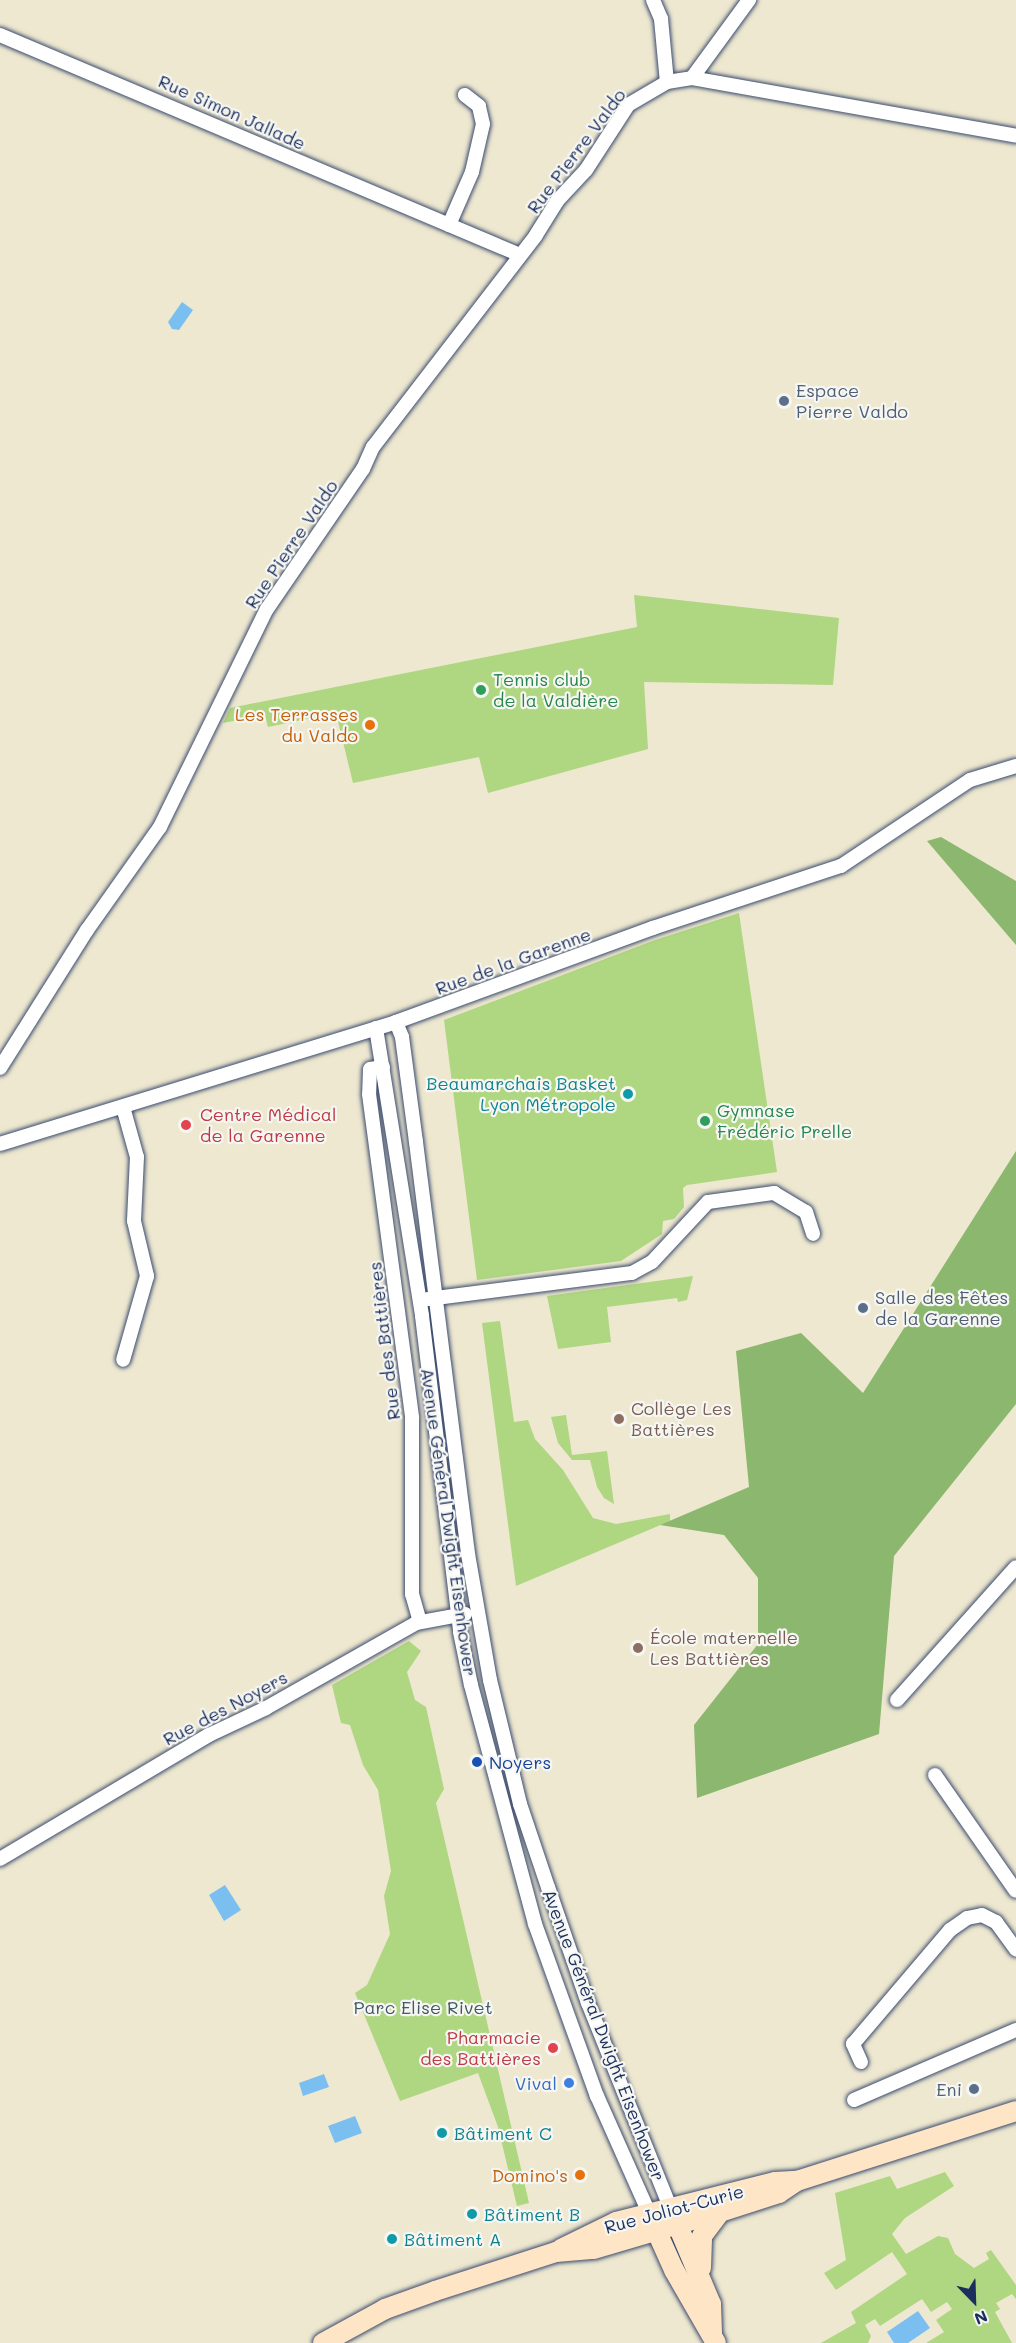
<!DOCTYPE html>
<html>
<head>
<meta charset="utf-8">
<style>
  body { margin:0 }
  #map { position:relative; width:1016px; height:2343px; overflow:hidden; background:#eee8d0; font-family:Mali,sans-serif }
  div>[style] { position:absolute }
  .green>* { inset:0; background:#afd680 }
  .forest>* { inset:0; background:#8bb76e }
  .water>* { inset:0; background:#7bbff1 }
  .roads { filter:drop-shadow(0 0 2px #3b4b6f) drop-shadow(0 0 2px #3b4b6f) }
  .street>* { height:14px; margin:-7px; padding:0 7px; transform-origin:7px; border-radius:7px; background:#fff }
  .secondary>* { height:20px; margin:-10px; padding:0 10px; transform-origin:10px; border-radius:10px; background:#fde5c5 }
  .dots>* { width:16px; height:16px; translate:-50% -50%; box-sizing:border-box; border:3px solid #f6f6f2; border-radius:50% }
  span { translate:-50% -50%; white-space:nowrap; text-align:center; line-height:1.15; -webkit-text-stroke:4.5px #f6f6f2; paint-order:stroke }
  .street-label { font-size:18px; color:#1b2f5e }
  .service-label { font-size:18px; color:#4e5e75 }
  .left { translate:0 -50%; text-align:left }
  .right { translate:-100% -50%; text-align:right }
  .leisure-label { font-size:18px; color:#27864d }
  .food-label { font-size:18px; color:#c56008 }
  .culture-label { font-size:18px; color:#0d838f }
  .health-label { font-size:18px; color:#be3a42 }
  .education-label { font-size:18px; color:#785e54 }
  .transit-label { font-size:18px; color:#164399 }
  .park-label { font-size:18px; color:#405966 }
  .shop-label { font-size:18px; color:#366cbe }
  .north { position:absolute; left:944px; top:2271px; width:60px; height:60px; -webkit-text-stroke:4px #f6f6f2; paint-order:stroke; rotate:157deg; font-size:16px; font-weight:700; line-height:24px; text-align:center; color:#1b2f5e }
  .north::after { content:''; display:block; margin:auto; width:21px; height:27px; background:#1b2f5e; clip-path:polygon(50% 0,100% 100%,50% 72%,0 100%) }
</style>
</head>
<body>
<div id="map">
  <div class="green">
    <i style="clip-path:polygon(634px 595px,839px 618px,833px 685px,644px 682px,648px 749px,488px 793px,479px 757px,353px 783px,336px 713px,268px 727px,265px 715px,223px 723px,230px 708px,637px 627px)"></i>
    <i style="clip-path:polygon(739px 913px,777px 1172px,687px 1185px,683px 1188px,684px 1207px,674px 1219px,663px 1221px,662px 1234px,621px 1261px,477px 1280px,444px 1020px,655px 940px)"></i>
    <i style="clip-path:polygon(693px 1276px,687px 1300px,678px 1302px,677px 1298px,607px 1307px,611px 1342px,558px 1349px,547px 1296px)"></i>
    <i style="clip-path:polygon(500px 1321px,514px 1422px,528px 1420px,535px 1439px,563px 1470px,593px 1518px,616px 1524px,670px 1514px,670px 1521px,516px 1586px,482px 1323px)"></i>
    <i style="clip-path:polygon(566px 1415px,572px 1455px,607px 1451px,614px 1504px,604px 1498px,597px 1487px,590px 1460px,572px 1460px,558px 1443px,551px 1417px)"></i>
    <i style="clip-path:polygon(409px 1641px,421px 1651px,407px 1672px,415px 1700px,426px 1707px,444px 1789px,436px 1803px,529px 2203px,517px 2206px,498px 2127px,478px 2073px,400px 2101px,355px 1993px,367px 1985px,390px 1934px,384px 1896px,391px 1871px,378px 1790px,363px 1765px,350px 1725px,341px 1723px,332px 1685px)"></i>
    <i style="clip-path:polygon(945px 2172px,954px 2186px,905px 2218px,892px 2234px,906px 2254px,938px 2236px,948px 2238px,955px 2254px,974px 2268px,989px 2259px,986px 2253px,991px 2250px,1016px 2285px,1016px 2299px,1012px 2294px,996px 2303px,1000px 2309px,995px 2312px,1012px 2343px,926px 2343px,944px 2332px,936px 2320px,952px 2309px,947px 2302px,931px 2312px,922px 2299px,880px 2326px,875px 2319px,865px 2325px,871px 2336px,868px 2343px,821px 2343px,856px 2323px,851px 2312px,907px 2274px,892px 2252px,836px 2290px,824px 2273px,846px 2260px,835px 2193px,890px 2176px,897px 2189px)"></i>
  </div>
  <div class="forest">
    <i style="clip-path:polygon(941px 837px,1016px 881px,1016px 945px,927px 841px)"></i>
    <i style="clip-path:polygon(1016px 1151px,1016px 1404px,894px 1556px,879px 1734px,697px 1798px,694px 1725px,758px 1644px,758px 1578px,724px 1535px,660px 1525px,749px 1487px,736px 1351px,801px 1333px,863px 1393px)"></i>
  </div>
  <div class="water">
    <i style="clip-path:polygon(182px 302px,193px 310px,179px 330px,172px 329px,168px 322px)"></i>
    <i style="clip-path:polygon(225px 1885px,241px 1910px,224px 1921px,209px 1895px)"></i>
    <i style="clip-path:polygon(324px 2074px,329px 2087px,303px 2096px,299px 2083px)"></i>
    <i style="clip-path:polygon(355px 2116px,362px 2133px,335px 2143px,328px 2126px)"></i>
    <i style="clip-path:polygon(918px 2311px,930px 2328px,908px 2343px,894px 2343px,887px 2332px)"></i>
  </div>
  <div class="roads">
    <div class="street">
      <i style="left:653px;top:0;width:21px;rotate:67deg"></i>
      <i style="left:661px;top:19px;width:63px;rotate:84.6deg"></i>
      <i style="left:0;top:35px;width:565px;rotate:22.93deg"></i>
      <i style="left:692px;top:78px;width:97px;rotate:-53.8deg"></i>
      <i style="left:449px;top:225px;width:58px;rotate:-66.5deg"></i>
      <i style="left:472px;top:172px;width:49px;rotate:-77.1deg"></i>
      <i style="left:483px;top:124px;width:18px;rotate:-103deg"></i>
      <i style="left:479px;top:106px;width:18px;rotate:-142deg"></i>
      <i style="left:396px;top:1022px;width:16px;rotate:68deg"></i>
      <i style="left:402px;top:1037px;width:106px;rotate:82.4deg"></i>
      <i style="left:416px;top:1142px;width:415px;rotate:82.8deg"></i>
      <i style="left:468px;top:1554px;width:128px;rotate:80.1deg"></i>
      <i style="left:490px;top:1680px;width:128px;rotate:76.4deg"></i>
      <i style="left:520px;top:1804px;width:88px;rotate:71.4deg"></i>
      <i style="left:548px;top:1887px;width:123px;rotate:71deg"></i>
      <i style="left:588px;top:2003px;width:220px;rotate:68.1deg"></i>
      <i style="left:376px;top:1028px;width:292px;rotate:80.9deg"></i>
      <i style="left:422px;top:1316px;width:318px;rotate:83.1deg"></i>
      <i style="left:460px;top:1632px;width:54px;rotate:78.3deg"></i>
      <i style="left:471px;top:1685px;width:247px;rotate:75deg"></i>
      <i style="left:535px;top:1924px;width:183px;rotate:70.2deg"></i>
      <i style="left:597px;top:2096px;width:128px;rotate:66deg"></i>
      <i style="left:383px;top:1067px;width:13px;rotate:171deg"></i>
      <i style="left:370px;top:1069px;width:25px;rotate:92deg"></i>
      <i style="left:369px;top:1094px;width:327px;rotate:82.4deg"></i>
      <i style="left:412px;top:1418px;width:176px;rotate:90deg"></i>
      <i style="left:412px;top:1594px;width:29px;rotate:74deg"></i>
      <i style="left:0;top:1068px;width:163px;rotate:-57.8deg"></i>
      <i style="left:87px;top:930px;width:126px;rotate:-54.7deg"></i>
      <i style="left:160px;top:827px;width:243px;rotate:-63.9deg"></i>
      <i style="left:267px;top:609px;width:170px;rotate:-55.6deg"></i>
      <i style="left:363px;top:469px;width:24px;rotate:-66deg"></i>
      <i style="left:373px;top:447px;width:267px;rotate:-52.4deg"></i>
      <i style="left:536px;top:235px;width:40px;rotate:-58deg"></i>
      <i style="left:557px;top:201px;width:42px;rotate:-46.9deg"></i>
      <i style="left:586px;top:170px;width:77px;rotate:-57.1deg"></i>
      <i style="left:628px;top:105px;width:45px;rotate:-30.5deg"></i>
      <i style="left:667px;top:82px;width:25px;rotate:-9deg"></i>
      <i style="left:692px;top:78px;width:329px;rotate:10.1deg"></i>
      <i style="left:123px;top:1107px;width:52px;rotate:74.4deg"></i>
      <i style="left:137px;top:1157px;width:64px;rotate:92.7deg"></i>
      <i style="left:134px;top:1221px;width:57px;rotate:76.7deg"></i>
      <i style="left:147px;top:1276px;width:87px;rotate:105.9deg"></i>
      <i style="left:0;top:1144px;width:414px;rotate:-17.1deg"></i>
      <i style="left:396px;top:1022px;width:274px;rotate:-20.1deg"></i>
      <i style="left:653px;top:928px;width:198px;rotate:-18.3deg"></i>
      <i style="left:841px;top:866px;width:155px;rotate:-33.7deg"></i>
      <i style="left:970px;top:780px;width:48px;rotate:-16.9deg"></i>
      <i style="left:428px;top:1299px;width:206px;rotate:-7.3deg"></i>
      <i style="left:632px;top:1273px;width:23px;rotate:-29deg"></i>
      <i style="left:652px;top:1262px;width:82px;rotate:-47deg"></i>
      <i style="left:708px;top:1202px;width:67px;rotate:-7.8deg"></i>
      <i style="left:774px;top:1193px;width:37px;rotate:31deg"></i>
      <i style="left:806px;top:1212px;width:23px;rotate:72deg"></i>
      <i style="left:897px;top:1700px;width:178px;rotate:-48.2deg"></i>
      <i style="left:935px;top:1775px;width:141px;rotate:55.1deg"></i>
      <i style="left:0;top:1859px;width:243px;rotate:-30.7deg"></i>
      <i style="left:209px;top:1735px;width:63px;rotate:-25.3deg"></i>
      <i style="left:266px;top:1708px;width:172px;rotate:-29.5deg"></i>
      <i style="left:416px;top:1623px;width:50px;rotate:-10.4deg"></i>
      <i style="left:861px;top:2062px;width:20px;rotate:-114deg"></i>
      <i style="left:853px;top:2044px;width:150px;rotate:-49.6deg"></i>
      <i style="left:950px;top:1930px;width:21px;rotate:-35deg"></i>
      <i style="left:967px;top:1918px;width:15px;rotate:-11deg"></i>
      <i style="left:982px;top:1915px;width:16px;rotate:27deg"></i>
      <i style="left:996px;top:1922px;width:34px;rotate:54deg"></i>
      <i style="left:854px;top:2100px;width:176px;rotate:-23.4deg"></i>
    </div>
    <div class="secondary">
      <i style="left:673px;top:2214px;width:98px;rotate:67.1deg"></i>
      <i style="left:711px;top:2304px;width:29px;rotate:88deg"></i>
      <i style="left:652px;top:2221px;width:54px;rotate:65.8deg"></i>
      <i style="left:674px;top:2270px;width:84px;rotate:60.1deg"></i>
      <i style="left:561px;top:2249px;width:61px;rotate:-26.1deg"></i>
      <i style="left:616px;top:2222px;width:164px;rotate:-14.1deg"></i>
      <i style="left:775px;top:2182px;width:22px;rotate:-3deg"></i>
      <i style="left:797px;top:2181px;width:230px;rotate:-17.7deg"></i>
      <i style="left:701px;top:2268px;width:32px;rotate:-88deg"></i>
      <i style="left:702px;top:2236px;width:30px;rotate:-53deg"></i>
      <i style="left:323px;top:2343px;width:71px;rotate:-28.7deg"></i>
      <i style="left:385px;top:2309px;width:53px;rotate:-19.8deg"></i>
      <i style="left:435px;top:2291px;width:127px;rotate:-17.9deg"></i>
      <i style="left:556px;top:2252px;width:38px;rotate:-5deg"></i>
      <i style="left:594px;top:2249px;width:131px;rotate:-16.4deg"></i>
      <i style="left:720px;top:2212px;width:62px;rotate:-17.9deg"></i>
      <i style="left:779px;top:2193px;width:22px;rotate:-34deg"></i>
    </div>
  </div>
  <div class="dots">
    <i style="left:784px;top:401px;background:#5c6f8a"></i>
    <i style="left:481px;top:690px;background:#2e9e5b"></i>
    <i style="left:370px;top:725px;background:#e8710a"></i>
    <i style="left:628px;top:1094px;background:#0f9aa8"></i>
    <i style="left:705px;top:1121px;background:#2e9e5b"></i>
    <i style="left:186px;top:1125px;background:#e0444e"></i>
    <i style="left:863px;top:1308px;background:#5c6f8a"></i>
    <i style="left:619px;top:1419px;background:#8d6e63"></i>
    <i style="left:638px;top:1648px;background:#8d6e63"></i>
    <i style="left:477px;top:1762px;background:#1a4fb4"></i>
    <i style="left:553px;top:2048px;background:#e0444e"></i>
    <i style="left:569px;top:2083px;background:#3f7fe0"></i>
    <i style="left:974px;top:2089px;background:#5c6f8a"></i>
    <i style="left:442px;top:2133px;background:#0f9aa8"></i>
    <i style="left:580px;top:2175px;background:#e8710a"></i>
    <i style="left:472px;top:2214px;background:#0f9aa8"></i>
    <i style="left:392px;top:2239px;background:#0f9aa8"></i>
  </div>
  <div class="street-label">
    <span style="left:232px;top:112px;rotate:24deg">Rue Simon Jallade</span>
    <span style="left:576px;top:151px;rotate:-53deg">Rue Pierre Valdo</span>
    <span style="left:291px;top:544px;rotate:-56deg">Rue Pierre Valdo</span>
    <span style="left:513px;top:961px;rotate:-20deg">Rue de la Garenne</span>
    <span style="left:384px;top:1341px;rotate:-97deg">Rue des Battières</span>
    <span style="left:449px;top:1522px;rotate:82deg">Avenue Général Dwight Eisenhower</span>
    <span style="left:225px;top:1708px;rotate:-28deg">Rue des Noyers</span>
    <span style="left:604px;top:2035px;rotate:69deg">Avenue Général Dwight Eisenhower</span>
    <span style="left:674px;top:2209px;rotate:-15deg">Rue Joliot-Curie</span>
  </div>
  <div class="service-label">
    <span class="left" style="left:796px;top:401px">Espace<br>Pierre Valdo</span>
    <span class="left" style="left:875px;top:1308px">Salle des Fêtes<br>de la Garenne</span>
    <span class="right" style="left:962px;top:2089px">Eni</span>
  </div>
  <div class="leisure-label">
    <span class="left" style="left:493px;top:690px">Tennis club<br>de la Valdière</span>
    <span class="left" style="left:717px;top:1121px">Gymnase<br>Frédéric Prelle</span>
  </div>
  <div class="food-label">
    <span class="right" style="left:358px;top:725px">Les Terrasses<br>du Valdo</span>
    <span class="right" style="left:568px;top:2175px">Domino's</span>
  </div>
  <div class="culture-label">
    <span class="right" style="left:616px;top:1094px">Beaumarchais Basket<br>Lyon Métropole</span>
    <span class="left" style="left:454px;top:2133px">Bâtiment C</span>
    <span class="left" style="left:484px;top:2214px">Bâtiment B</span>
    <span class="left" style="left:404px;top:2239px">Bâtiment A</span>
  </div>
  <div class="health-label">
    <span class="left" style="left:200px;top:1125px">Centre Médical<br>de la Garenne</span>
    <span class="right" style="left:541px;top:2048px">Pharmacie<br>des Battières</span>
  </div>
  <div class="education-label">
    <span class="left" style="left:631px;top:1419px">Collège Les<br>Battières</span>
    <span class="left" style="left:650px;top:1648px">École maternelle<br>Les Battières</span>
  </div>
  <div class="transit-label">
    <span class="left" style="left:489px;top:1762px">Noyers</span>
  </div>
  <div class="park-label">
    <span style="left:423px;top:2007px">Parc Elise Rivet</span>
  </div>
  <div class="shop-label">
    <span class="right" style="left:557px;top:2083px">Vival</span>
  </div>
  <div class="north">N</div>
</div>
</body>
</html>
